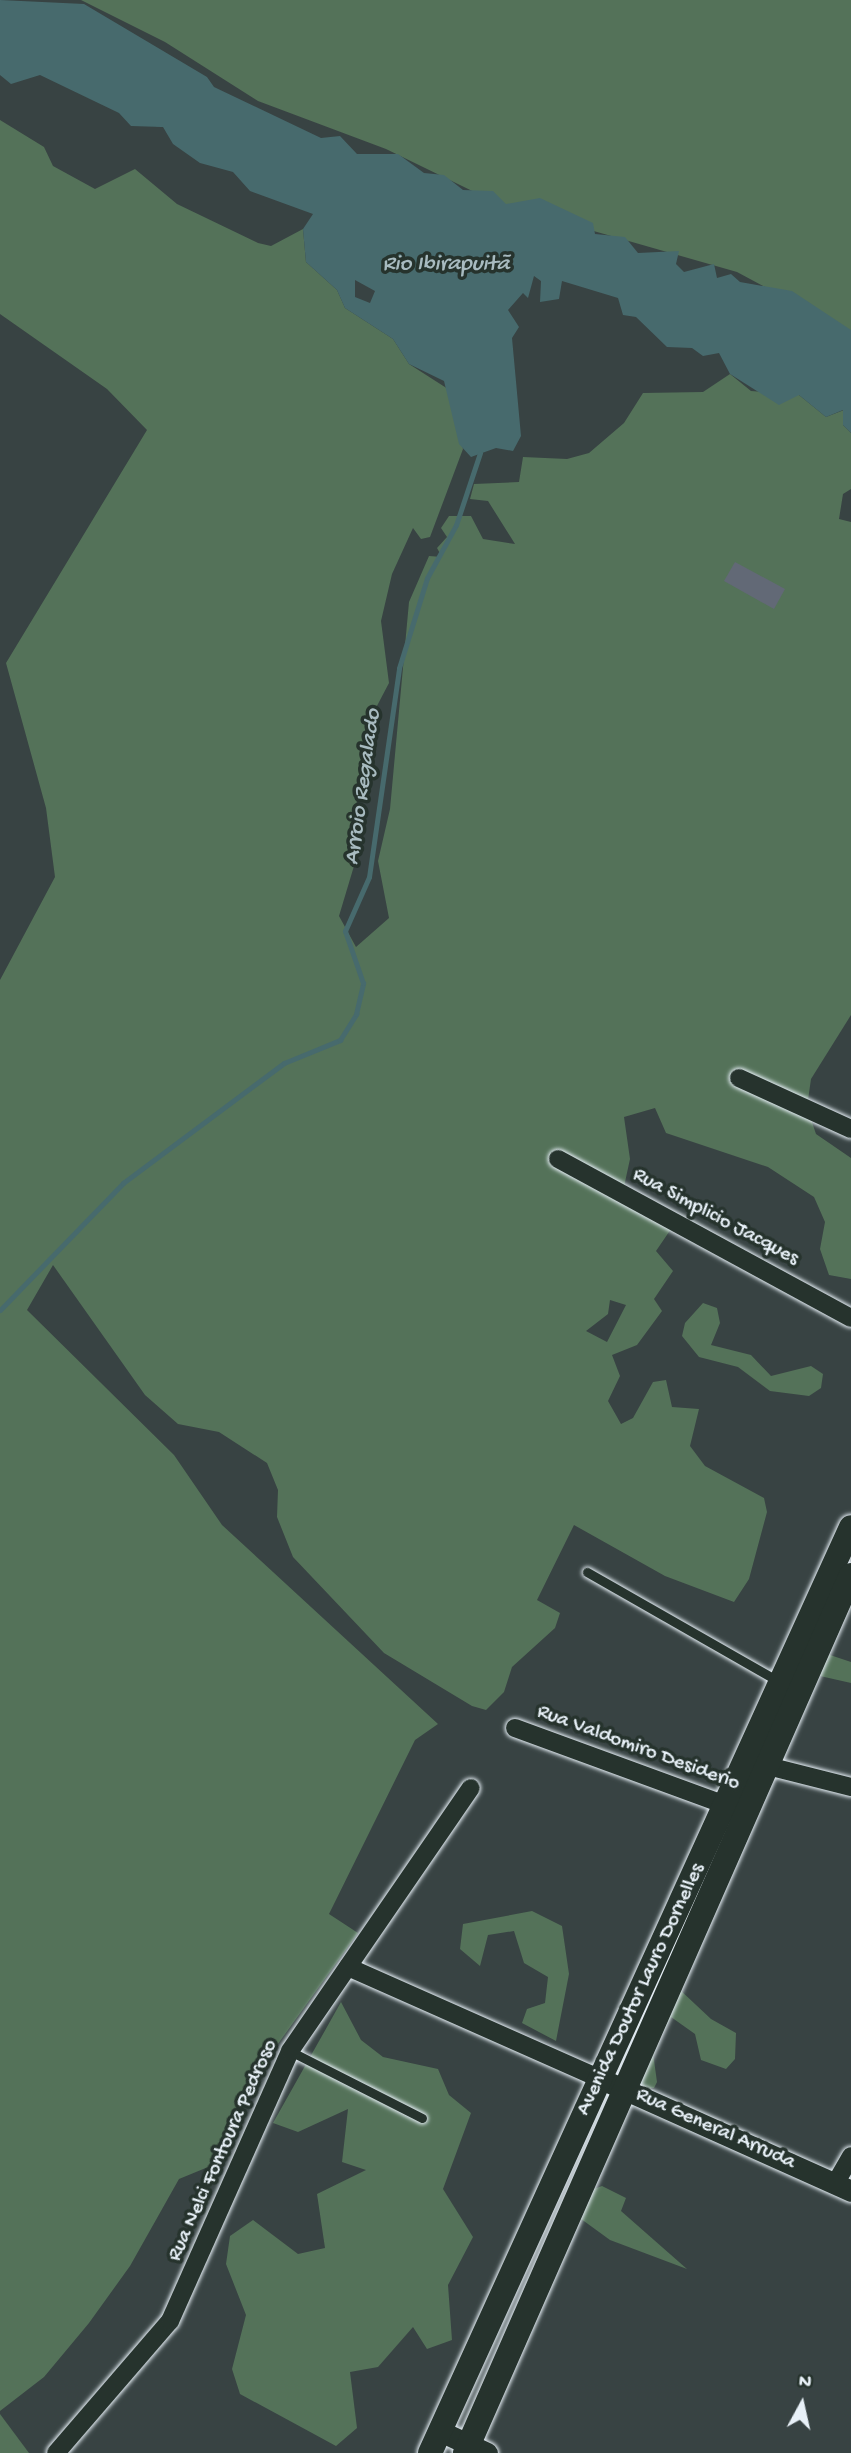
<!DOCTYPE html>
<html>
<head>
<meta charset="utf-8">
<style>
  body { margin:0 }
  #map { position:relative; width:851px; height:2453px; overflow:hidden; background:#384343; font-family:"Gochi Hand",sans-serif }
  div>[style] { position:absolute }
  .green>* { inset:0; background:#547259 }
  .water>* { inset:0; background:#476a6d }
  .stream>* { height:5px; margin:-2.5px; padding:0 2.5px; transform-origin:2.5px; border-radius:2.5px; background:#476a6d }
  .building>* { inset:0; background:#626976 }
  .roads { filter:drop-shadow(0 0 2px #e8f1f8) drop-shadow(0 0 2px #e8f1f8) }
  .service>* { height:9px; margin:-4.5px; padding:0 4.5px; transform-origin:4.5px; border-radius:4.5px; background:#26332d }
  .minor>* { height:18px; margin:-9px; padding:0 9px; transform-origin:9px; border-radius:9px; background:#26332d }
  .tertiary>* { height:21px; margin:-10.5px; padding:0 10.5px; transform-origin:10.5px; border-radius:10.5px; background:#26332d }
  .secondary>* { height:24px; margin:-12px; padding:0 12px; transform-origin:12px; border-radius:12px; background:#26332d }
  span { translate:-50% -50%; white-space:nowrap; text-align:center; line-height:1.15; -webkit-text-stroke:7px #26332d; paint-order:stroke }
  .street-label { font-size:21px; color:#e8f1f8 }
  .water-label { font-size:23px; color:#a8bbc0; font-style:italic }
  .north { position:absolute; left:767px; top:2369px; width:70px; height:70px; -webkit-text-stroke:5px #26332d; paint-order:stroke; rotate:8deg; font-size:19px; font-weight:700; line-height:28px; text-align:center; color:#e8f1f8 }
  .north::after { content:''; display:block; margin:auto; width:24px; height:32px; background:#e8f1f8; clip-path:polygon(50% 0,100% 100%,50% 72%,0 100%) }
</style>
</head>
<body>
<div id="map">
  <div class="green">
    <i style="clip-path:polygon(81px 0,851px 0,851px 333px,737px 272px,499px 204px,386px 149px,258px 101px,165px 42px)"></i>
    <i style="clip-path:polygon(evenodd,0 120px,44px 147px,53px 166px,95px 189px,135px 169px,177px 204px,258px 243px,271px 246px,303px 229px,306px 262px,337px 290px,345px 308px,393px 339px,409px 364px,448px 389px,463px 449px,430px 537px,421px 539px,413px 528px,392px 574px,381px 621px,389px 683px,368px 723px,372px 748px,357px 795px,354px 866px,339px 916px,356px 947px,389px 918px,378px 861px,390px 809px,409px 602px,429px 556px,442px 557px,437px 548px,447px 537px,441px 528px,449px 516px,471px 516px,483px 539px,515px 544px,488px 501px,470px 499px,474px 484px,519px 482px,523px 457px,567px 459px,589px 453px,624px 423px,643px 393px,703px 392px,730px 374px,751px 391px,799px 395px,826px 417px,844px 410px,843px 425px,851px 433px,851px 489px,843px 494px,839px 519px,851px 522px,851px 1015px,811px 1079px,807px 1107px,816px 1134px,851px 1158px,851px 1279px,829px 1275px,820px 1249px,825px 1222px,814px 1197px,768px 1167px,666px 1133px,655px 1108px,624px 1117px,630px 1159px,622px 1196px,635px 1211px,671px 1229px,656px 1251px,673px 1271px,654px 1299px,662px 1311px,637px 1345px,612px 1355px,620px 1376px,608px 1401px,621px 1424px,633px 1418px,653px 1382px,666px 1380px,672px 1407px,699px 1409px,690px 1446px,705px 1466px,764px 1498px,767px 1512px,749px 1579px,734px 1602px,665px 1576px,574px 1525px,537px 1600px,560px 1613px,555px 1628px,512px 1667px,504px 1692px,486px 1710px,472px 1706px,384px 1653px,293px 1557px,277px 1517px,278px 1490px,267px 1463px,219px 1432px,178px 1424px,145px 1395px,53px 1265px,27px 1310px,174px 1455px,222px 1525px,438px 1724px,415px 1740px,329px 1914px,358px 1933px,275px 2048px,213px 2165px,179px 2179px,130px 2266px,89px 2323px,44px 2377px,0 2411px,0 980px,55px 877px,46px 808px,6px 663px,147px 430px,107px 389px,0 314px,0 120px,610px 1300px,626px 1305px,607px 1342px,586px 1331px,608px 1314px,610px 1300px)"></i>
    <i style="clip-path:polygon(703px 1303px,717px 1308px,720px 1323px,711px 1345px,751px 1355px,771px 1376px,811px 1366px,823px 1374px,821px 1388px,809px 1396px,770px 1391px,738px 1367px,699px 1357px,682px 1336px,685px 1323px)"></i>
    <i style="clip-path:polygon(821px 1652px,851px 1662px,851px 1683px,820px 1676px)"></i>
    <i style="clip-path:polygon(532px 1911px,562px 1926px,569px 1974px,556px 2041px,522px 2023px,527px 2009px,545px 2003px,548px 1977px,524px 1963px,514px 1931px,488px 1935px,480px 1966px,460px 1949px,463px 1924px)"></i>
    <i style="clip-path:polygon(679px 1989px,711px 2019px,736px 2033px,735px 2059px,726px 2069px,701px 2060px,695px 2034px,671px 2017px,653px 2053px,657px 2082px,654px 2088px,641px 2088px,632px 2077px)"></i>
    <i style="clip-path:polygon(341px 2002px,361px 2040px,383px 2057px,438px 2069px,449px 2095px,471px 2113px,443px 2189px,473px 2237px,448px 2285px,452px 2340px,427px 2349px,413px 2327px,378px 2367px,350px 2372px,357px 2428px,336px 2446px,240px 2394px,232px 2369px,246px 2315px,226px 2264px,230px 2236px,253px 2220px,298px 2254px,325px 2248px,317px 2194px,366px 2170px,342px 2162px,348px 2109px,298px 2132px,273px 2123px)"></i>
    <i style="clip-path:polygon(602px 2186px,626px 2198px,621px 2211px,687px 2269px,610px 2240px,577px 2216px,589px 2191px)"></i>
    <i style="clip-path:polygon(0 2414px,29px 2453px,0 2453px)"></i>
  </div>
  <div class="water">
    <i style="clip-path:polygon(evenodd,0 0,84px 4px,207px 77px,214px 87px,321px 138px,340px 136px,357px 154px,398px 154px,424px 173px,444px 175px,463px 190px,493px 191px,506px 204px,540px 198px,593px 223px,595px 234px,625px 237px,638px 253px,679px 251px,676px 264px,684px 272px,714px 264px,717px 278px,731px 274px,740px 282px,792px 291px,851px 330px,851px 433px,843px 425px,843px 410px,826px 417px,799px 395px,779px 405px,730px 374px,719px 353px,703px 356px,692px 348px,667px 347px,636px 317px,623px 315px,618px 298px,562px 281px,559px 299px,540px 302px,541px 281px,534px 276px,528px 298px,523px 293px,508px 310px,519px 327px,512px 338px,521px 436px,513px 451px,496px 448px,471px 457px,459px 444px,444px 381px,409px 364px,393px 339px,345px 308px,337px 290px,306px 262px,303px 229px,313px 214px,250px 191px,233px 172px,200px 163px,173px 144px,163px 127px,131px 126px,119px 113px,40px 75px,11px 84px,0 75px,0 0,355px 280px,375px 291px,370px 303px,355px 297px,355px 280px)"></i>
  </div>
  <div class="stream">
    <i style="left:0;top:1310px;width:177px;rotate:-45.9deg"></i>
    <i style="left:123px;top:1183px;width:201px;rotate:-36.7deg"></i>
    <i style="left:284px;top:1063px;width:61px;rotate:-22.3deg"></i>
    <i style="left:340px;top:1040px;width:31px;rotate:-58deg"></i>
    <i style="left:356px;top:1014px;width:32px;rotate:-77deg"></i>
    <i style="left:363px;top:983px;width:55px;rotate:-109.1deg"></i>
    <i style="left:345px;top:931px;width:59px;rotate:-66deg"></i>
    <i style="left:369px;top:877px;width:211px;rotate:-81.8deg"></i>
    <i style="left:399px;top:668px;width:94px;rotate:-72.7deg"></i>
    <i style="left:427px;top:578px;width:60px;rotate:-61.3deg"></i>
    <i style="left:456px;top:525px;width:76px;rotate:-71.6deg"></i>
  </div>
  <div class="building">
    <i style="clip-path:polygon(735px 562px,785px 589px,774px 609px,724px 581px)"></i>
  </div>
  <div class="roads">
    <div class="service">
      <i style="left:587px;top:1572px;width:222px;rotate:29.7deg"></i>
      <i style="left:290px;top:2051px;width:148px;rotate:26.9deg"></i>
    </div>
    <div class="minor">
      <i style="left:739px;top:1078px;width:123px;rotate:24.5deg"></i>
      <i style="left:558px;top:1159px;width:333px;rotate:28.5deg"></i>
      <i style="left:515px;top:1728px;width:235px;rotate:20.1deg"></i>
      <i style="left:756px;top:1763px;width:98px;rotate:14.2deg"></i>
      <i style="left:348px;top:1967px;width:277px;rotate:23.9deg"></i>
      <i style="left:835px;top:2184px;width:32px;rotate:-60deg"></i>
      <i style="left:56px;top:2453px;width:174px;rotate:-49.2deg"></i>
      <i style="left:170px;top:2321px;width:295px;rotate:-66deg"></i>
      <i style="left:290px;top:2051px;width:319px;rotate:-55.5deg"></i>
    </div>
    <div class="tertiary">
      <i style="left:610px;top:2083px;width:264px;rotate:24.1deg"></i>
      <i style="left:440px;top:2431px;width:52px;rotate:25.1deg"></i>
    </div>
    <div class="secondary">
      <i style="left:430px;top:2453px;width:1017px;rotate:-65.55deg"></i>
      <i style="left:465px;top:2453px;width:959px;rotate:-66.27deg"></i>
    </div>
  </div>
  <div class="street-label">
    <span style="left:715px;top:1218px;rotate:28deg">Rua Simplicio Jacques</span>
    <span style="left:638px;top:1749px;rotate:20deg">Rua Valdomiro Desiderio</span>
    <span style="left:642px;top:1990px;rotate:-65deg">Avenida Doutor Lauro Dornelles</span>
    <span style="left:715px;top:2130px;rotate:24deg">Rua General Arruda</span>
    <span style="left:224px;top:2151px;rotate:-66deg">Rua Nelci Fontoura Pedroso</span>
  </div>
  <div class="water-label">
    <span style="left:446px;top:265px">Rio Ibirapuitã</span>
    <span style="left:364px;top:787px;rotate:-82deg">Arroio Regalado</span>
  </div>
  <div class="north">N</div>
</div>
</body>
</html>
